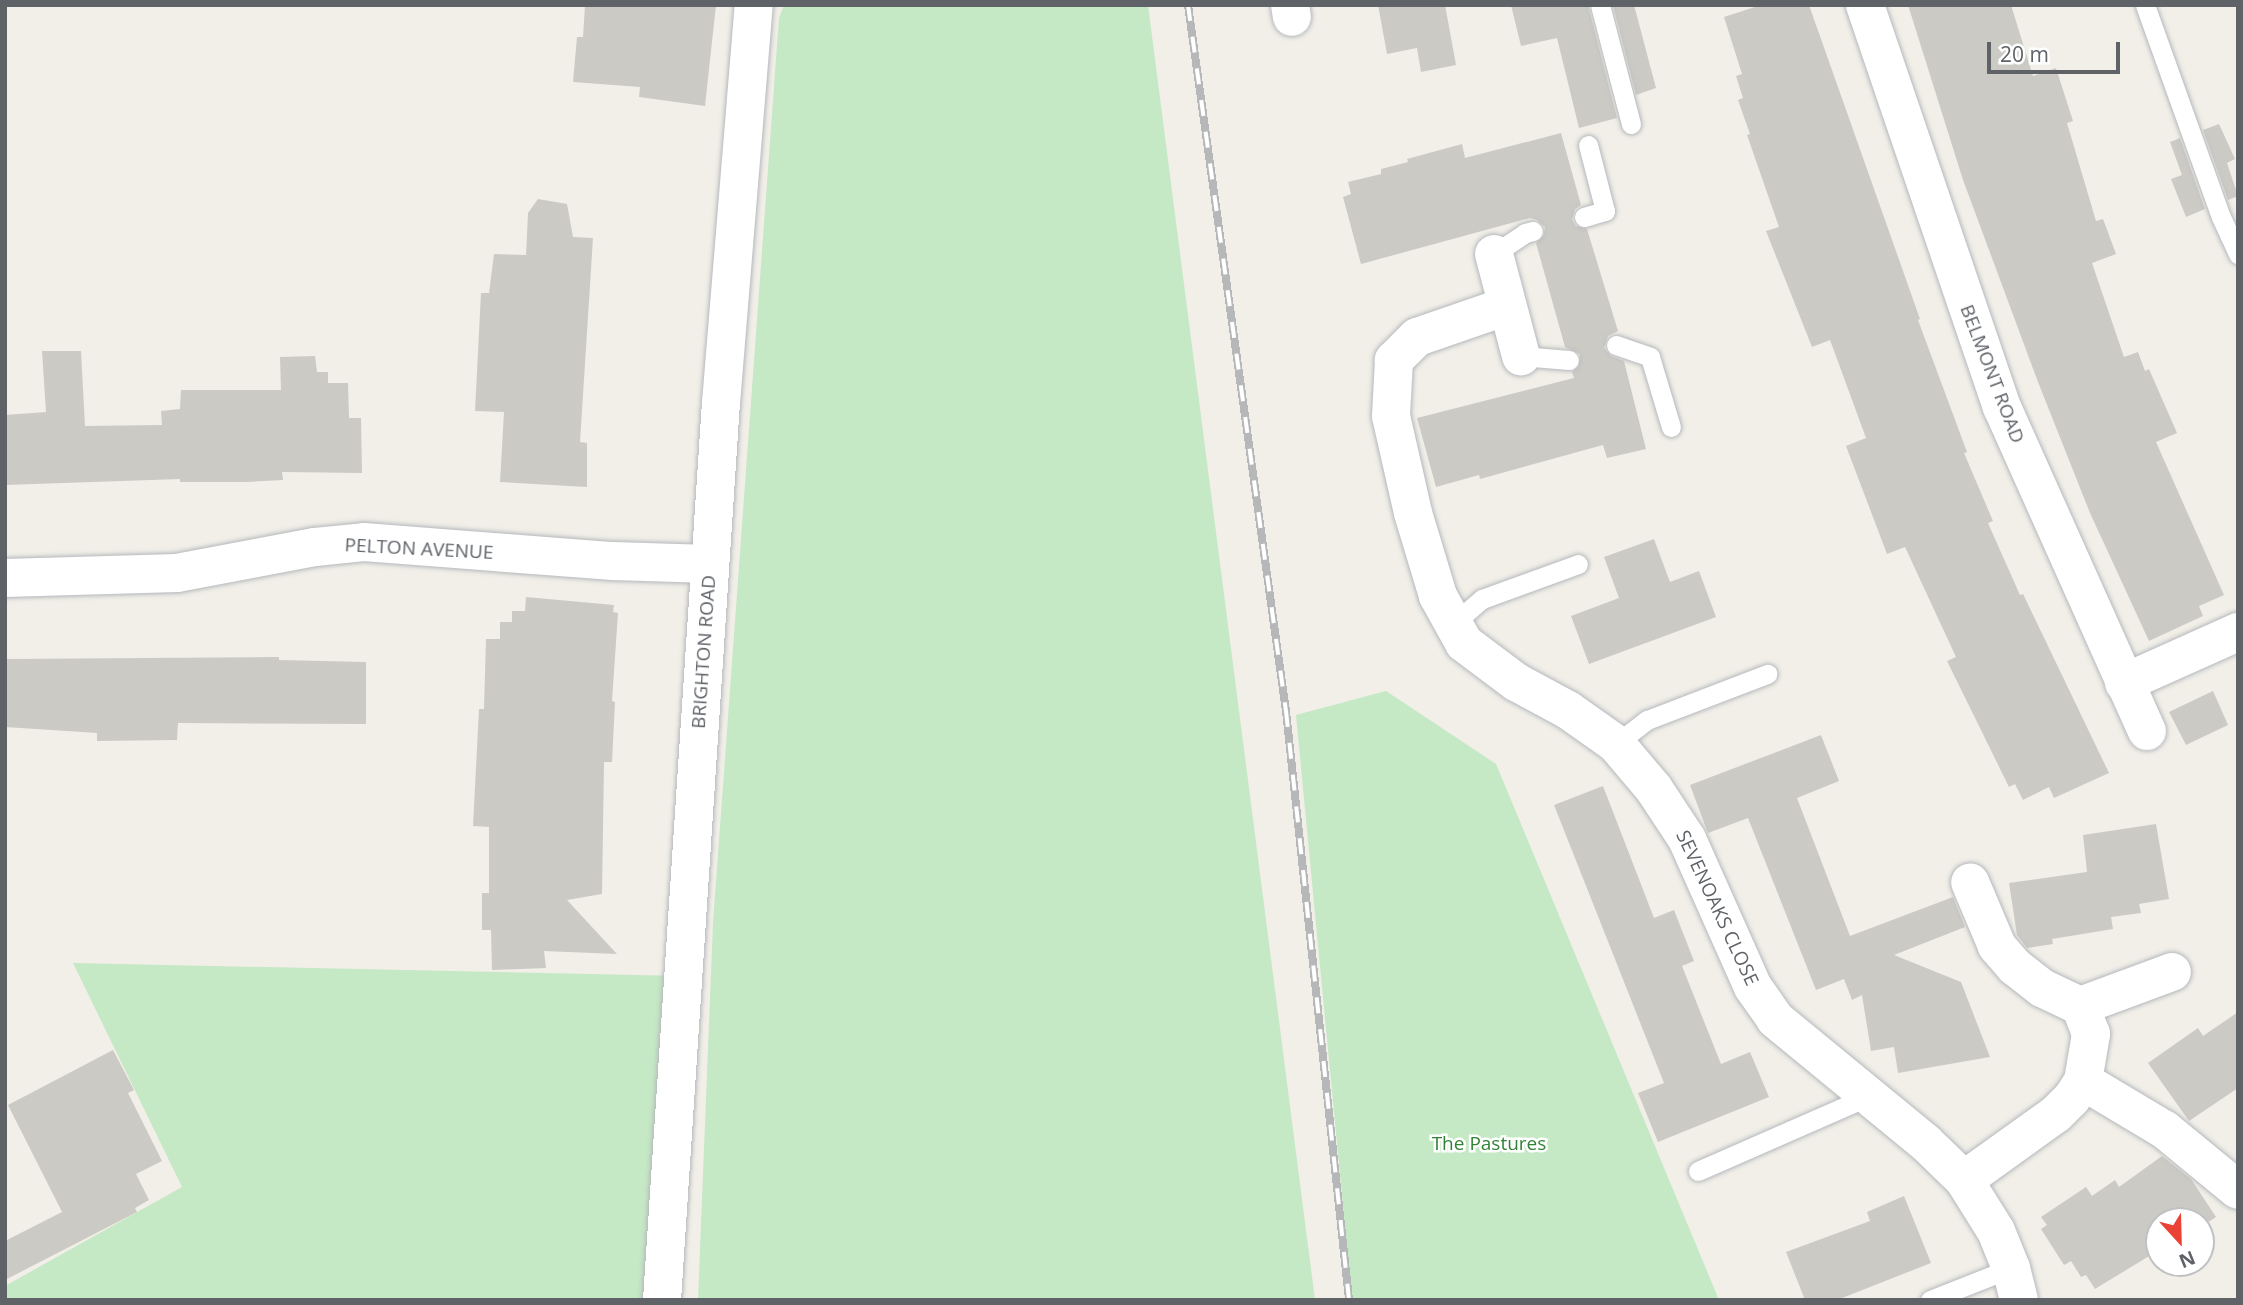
<!DOCTYPE html>
<html>
<head>
<meta charset="utf-8">
<style>
  body { margin:0 }
  #map { position:relative; width:2243px; height:1305px; overflow:hidden; background:#f1efe8; font-family:"Open Sans",sans-serif }
  div>[style] { position:absolute }
  .green>* { inset:0; background:#c5e8c5 }
  .building>* { inset:0; background:#cccac5 }
  .roads { filter:drop-shadow(0 0 2px #b5b8bc) drop-shadow(0 0 2px #b5b8bc) }
  .service>* { height:19px; margin:-9.5px; padding:0 9.5px; transform-origin:9.5px; border-radius:9.5px; background:#fff }
  .minor>* { height:38px; margin:-19px; padding:0 19px; transform-origin:19px; border-radius:19px; background:#fff }
  .secondary>* { height:38px; margin:-19px; padding:0 19px; transform-origin:19px; border-radius:19px; background:#fff }
  .rail>* { height:8px; margin-top:-4px; transform-origin:0; background:repeating-linear-gradient(90deg,#fff 0 16px,#b6b7b8 0 32px); box-sizing:border-box; border-block:2px solid #b6b7b8 }
  span { translate:-50% -50%; white-space:nowrap; text-align:center; line-height:1.15; -webkit-text-stroke:5px #fff; paint-order:stroke }
  .street-label { font-size:19px; color:#5f6368 }
  .park-label { font-size:19px; color:#348238 }
  .frame { position:absolute; inset:0; border:7px solid #5f6368; pointer-events:none }
  .north { position:absolute; left:2145px; top:1207px; width:70px; height:70px; box-sizing:border-box; background:#fff; border:2px solid #bfc1c3; border-radius:50%; rotate:158deg; font-size:19px; font-weight:700; line-height:28px; text-align:center; color:#5f6368 }
  .north::after { content:''; display:block; margin:auto; width:24px; height:32px; background:#ea4335; clip-path:polygon(50% 0,100% 100%,50% 72%,0 100%) }
  .scale { position:absolute; left:1987px; top:42px; width:133px; height:32px; box-sizing:border-box; border:4px solid #5f6368; border-top:0; padding-left:9px; font-size:21px; line-height:24px; white-space:nowrap; color:#5f6368; -webkit-text-stroke:5px #fff; paint-order:stroke }
</style>
</head>
<body>
<div id="map">
  <div class="green">
    <i style="clip-path:polygon(784px 5px,1148px 5px,1315px 1300px,698px 1300px,713px 923px,779px 18px)"></i>
    <i style="clip-path:polygon(1386px 691px,1496px 764px,1719px 1300px,1352px 1300px,1296px 715px)"></i>
    <i style="clip-path:polygon(73px 963px,682px 976px,662px 1300px,5px 1300px,5px 1286px,182px 1187px)"></i>
  </div>
  <div class="building">
    <i style="clip-path:polygon(585px 5px,716px 5px,705px 106px,639px 97px,640px 87px,573px 82px,577px 37px,583px 37px)"></i>
    <i style="clip-path:polygon(1378px 5px,1445px 5px,1456px 65px,1421px 72px,1417px 48px,1387px 54px)"></i>
    <i style="clip-path:polygon(1511px 5px,1588px 5px,1617px 118px,1579px 128px,1557px 38px,1521px 46px)"></i>
    <i style="clip-path:polygon(1613px 5px,1634px 5px,1656px 88px,1636px 95px)"></i>
    <i style="clip-path:polygon(1761px 5px,1809px 5px,1920px 319px,1918px 320px,1967px 452px,1964px 453px,1993px 521px,1988px 523px,2020px 595px,2023px 594px,2109px 773px,2054px 798px,2049px 787px,2023px 800px,2015px 784px,2009px 787px,1947px 661px,1956px 657px,1905px 547px,1887px 554px,1846px 446px,1866px 438px,1830px 340px,1812px 347px,1766px 231px,1779px 227px,1747px 135px,1750px 134px,1738px 100px,1743px 98px,1736px 76px,1742px 74px,1724px 17px)"></i>
    <i style="clip-path:polygon(1908px 5px,2011px 5px,2033px 76px,2056px 68px,2073px 121px,2067px 123px,2096px 221px,2103px 219px,2116px 254px,2092px 263px,2124px 357px,2138px 352px,2145px 371px,2149px 369px,2177px 433px,2156px 442px,2224px 595px,2199px 606px,2203px 616px,2149px 641px,2090px 513px,2038px 382px,1963px 180px)"></i>
    <i style="clip-path:polygon(2219px 124px,2235px 159px,2227px 163px,2238px 196px,2228px 200px,2203px 130px)"></i>
    <i style="clip-path:polygon(1561px 133px,1581px 205px,1575px 209px,1572px 220px,1576px 226px,1587px 229px,1618px 331px,1608px 336px,1604px 348px,1611px 356px,1624px 361px,1646px 449px,1607px 458px,1603px 445px,1480px 479px,1479px 475px,1436px 487px,1417px 418px,1574px 378px,1572px 372px,1579px 366px,1580px 354px,1565px 347px,1536px 243px,1544px 235px,1545px 227px,1537px 220px,1530px 218px,1361px 264px,1343px 197px,1351px 194px,1348px 182px,1381px 174px,1381px 169px,1408px 162px,1407px 159px,1462px 144px,1465px 158px)"></i>
    <i style="clip-path:polygon(2180px 138px,2205px 209px,2186px 217px,2171px 179px,2182px 175px,2170px 142px)"></i>
    <i style="clip-path:polygon(538px 199px,567px 204px,573px 237px,593px 238px,580px 442px,587px 443px,587px 487px,500px 482px,504px 412px,475px 411px,481px 293px,489px 293px,494px 254px,526px 255px,528px 213px)"></i>
    <i style="clip-path:polygon(42px 351px,81px 351px,85px 426px,162px 425px,161px 411px,180px 409px,181px 390px,281px 390px,280px 357px,315px 356px,317px 372px,328px 372px,328px 383px,348px 383px,349px 418px,361px 418px,362px 473px,282px 472px,283px 480px,247px 482px,180px 482px,180px 479px,5px 485px,5px 415px,46px 412px)"></i>
    <i style="clip-path:polygon(1654px 539px,1670px 582px,1699px 571px,1716px 617px,1589px 664px,1571px 616px,1619px 598px,1604px 557px)"></i>
    <i style="clip-path:polygon(526px 597px,614px 605px,613px 612px,618px 613px,612px 701px,615px 702px,612px 762px,604px 762px,602px 894px,567px 900px,617px 954px,544px 951px,546px 968px,492px 970px,491px 930px,482px 930px,482px 893px,489px 893px,489px 827px,473px 826px,479px 709px,484px 709px,486px 639px,500px 639px,500px 622px,512px 622px,512px 611px,525px 611px)"></i>
    <i style="clip-path:polygon(279px 657px,279px 660px,366px 662px,366px 724px,178px 723px,177px 740px,97px 741px,97px 733px,5px 727px,5px 659px)"></i>
    <i style="clip-path:polygon(2213px 691px,2228px 725px,2186px 745px,2169px 712px)"></i>
    <i style="clip-path:polygon(1821px 735px,1839px 781px,1797px 798px,1850px 936px,1953px 897px,1965px 927px,1894px 955px,1961px 982px,1990px 1057px,1898px 1073px,1894px 1047px,1871px 1051px,1862px 995px,1852px 1000px,1844px 979px,1816px 990px,1748px 818px,1708px 833px,1690px 785px)"></i>
    <i style="clip-path:polygon(1603px 786px,1654px 918px,1674px 910px,1694px 961px,1682px 966px,1721px 1064px,1750px 1052px,1769px 1097px,1658px 1142px,1638px 1093px,1664px 1083px,1554px 805px)"></i>
    <i style="clip-path:polygon(2156px 824px,2169px 899px,2139px 904px,2141px 913px,2111px 917px,2113px 929px,2052px 939px,2053px 944px,2027px 948px,2017px 935px,2009px 883px,2087px 872px,2083px 835px)"></i>
    <i style="clip-path:polygon(2238px 1012px,2238px 1088px,2189px 1121px,2148px 1063px,2198px 1028px,2203px 1036px)"></i>
    <i style="clip-path:polygon(113px 1050px,134px 1090px,128px 1093px,162px 1161px,136px 1174px,149px 1200px,135px 1208px,137px 1212px,5px 1280px,5px 1241px,62px 1212px,8px 1105px)"></i>
    <i style="clip-path:polygon(2162px 1156px,2191px 1179px,2216px 1217px,2201px 1227px,2201px 1221px,2159px 1221px,2159px 1250px,2095px 1289px,2086px 1275px,2081px 1277px,2071px 1261px,2064px 1265px,2041px 1229px,2047px 1225px,2041px 1217px,2086px 1187px,2092px 1196px,2115px 1180px,2119px 1187px)"></i>
    <i style="clip-path:polygon(1904px 1196px,1931px 1263px,1837px 1300px,1805px 1300px,1786px 1252px,1870px 1221px,1867px 1212px)"></i>
  </div>
  <div class="roads">
    <div class="service">
      <i style="left:1600px;top:5px;width:123px;rotate:75.4deg"></i>
      <i style="left:2145px;top:5px;width:225px;rotate:70.3deg"></i>
      <i style="left:2221px;top:217px;width:41px;rotate:65.3deg"></i>
      <i style="left:1584px;top:217px;width:22px;rotate:-16deg"></i>
      <i style="left:1605px;top:211px;width:68px;rotate:-104.4deg"></i>
      <i style="left:1494px;top:254px;width:37px;rotate:-34deg"></i>
      <i style="left:1525px;top:233px;width:8px;rotate:-14deg"></i>
      <i style="left:1616px;top:345px;width:36px;rotate:19deg"></i>
      <i style="left:1650px;top:357px;width:73px;rotate:73.3deg"></i>
      <i style="left:1521px;top:356px;width:48px;rotate:4.8deg"></i>
      <i style="left:1453px;top:624px;width:38px;rotate:-41deg"></i>
      <i style="left:1482px;top:599px;width:102px;rotate:-20deg"></i>
      <i style="left:1616px;top:744px;width:39px;rotate:-38deg"></i>
      <i style="left:1647px;top:720px;width:129px;rotate:-21deg"></i>
      <i style="left:1698px;top:1171px;width:187px;rotate:-23.7deg"></i>
      <i style="left:1930px;top:1300px;width:87px;rotate:-21.6deg"></i>
    </div>
    <div class="minor">
      <i style="left:1290px;top:5px;width:12px;rotate:81deg"></i>
      <i style="left:1865px;top:5px;width:425px;rotate:71.2deg"></i>
      <i style="left:2002px;top:407px;width:355px;rotate:65.9deg"></i>
      <i style="left:1494px;top:254px;width:106px;rotate:75.2deg"></i>
      <i style="left:1507px;top:306px;width:95px;rotate:161deg"></i>
      <i style="left:1417px;top:337px;width:33px;rotate:135deg"></i>
      <i style="left:1394px;top:360px;width:56px;rotate:93.1deg"></i>
      <i style="left:1391px;top:416px;width:99px;rotate:77.2deg"></i>
      <i style="left:1413px;top:513px;width:87px;rotate:73.2deg"></i>
      <i style="left:1438px;top:596px;width:54px;rotate:61deg"></i>
      <i style="left:1464px;top:643px;width:65px;rotate:36.9deg"></i>
      <i style="left:1516px;top:682px;width:59px;rotate:28.3deg"></i>
      <i style="left:1568px;top:710px;width:59px;rotate:35.3deg"></i>
      <i style="left:1616px;top:744px;width:59px;rotate:49.8deg"></i>
      <i style="left:1654px;top:789px;width:60px;rotate:56.6deg"></i>
      <i style="left:1687px;top:839px;width:162px;rotate:66deg"></i>
      <i style="left:1753px;top:987px;width:39px;rotate:55deg"></i>
      <i style="left:1775px;top:1019px;width:195px;rotate:39.4deg"></i>
      <i style="left:1926px;top:1143px;width:53px;rotate:44.2deg"></i>
      <i style="left:1964px;top:1180px;width:60px;rotate:57.9deg"></i>
      <i style="left:1996px;top:1231px;width:40px;rotate:68deg"></i>
      <i style="left:2011px;top:1268px;width:33px;rotate:76deg"></i>
      <i style="left:5px;top:578px;width:172px;rotate:-1.7deg"></i>
      <i style="left:177px;top:573px;width:140px;rotate:-10.7deg"></i>
      <i style="left:315px;top:547px;width:49px;rotate:-5.8deg"></i>
      <i style="left:364px;top:542px;width:250px;rotate:4.4deg"></i>
      <i style="left:613px;top:561px;width:97px;rotate:1.8deg"></i>
      <i style="left:2124px;top:683px;width:125px;rotate:-24.1deg"></i>
      <i style="left:2080px;top:1006px;width:98px;rotate:-20.3deg"></i>
      <i style="left:2083px;top:1081px;width:96px;rotate:30.9deg"></i>
      <i style="left:2165px;top:1130px;width:94px;rotate:39.4deg"></i>
      <i style="left:1964px;top:1180px;width:113px;rotate:-35.7deg"></i>
      <i style="left:2056px;top:1114px;width:23px;rotate:-45deg"></i>
      <i style="left:2072px;top:1098px;width:20px;rotate:-57deg"></i>
      <i style="left:2083px;top:1081px;width:48px;rotate:-80.3deg"></i>
      <i style="left:2091px;top:1034px;width:30px;rotate:-111deg"></i>
      <i style="left:2080px;top:1006px;width:42px;rotate:-154.7deg"></i>
      <i style="left:2042px;top:988px;width:34px;rotate:-142deg"></i>
      <i style="left:2015px;top:967px;width:28px;rotate:-131deg"></i>
      <i style="left:1997px;top:946px;width:69px;rotate:-112.9deg"></i>
    </div>
    <div class="secondary">
      <i style="left:662px;top:1300px;width:899px;rotate:-86.24deg"></i>
      <i style="left:721px;top:403px;width:399px;rotate:-85.3deg"></i>
    </div>
  </div>
  <div class="rail">
    <i style="left:1188px;top:5px;width:713px;rotate:82.1deg"></i>
    <i style="left:1286px;top:711px;width:592px;rotate:83.89deg"></i>
  </div>
  <div class="street-label">
    <span style="left:1992px;top:374px;rotate:69deg">BELMONT ROAD</span>
    <span style="left:419px;top:549px;rotate:3deg">PELTON AVENUE</span>
    <span style="left:704px;top:652px;rotate:-86deg">BRIGHTON ROAD</span>
    <span style="left:1717px;top:908px;rotate:65deg">SEVENOAKS CLOSE</span>
  </div>
  <div class="park-label">
    <span style="left:1489px;top:1144px">The Pastures</span>
  </div>
  <div class="frame"></div>
  <div class="north">N</div>
  <div class="scale">20 m</div>
</div>
</body>
</html>
